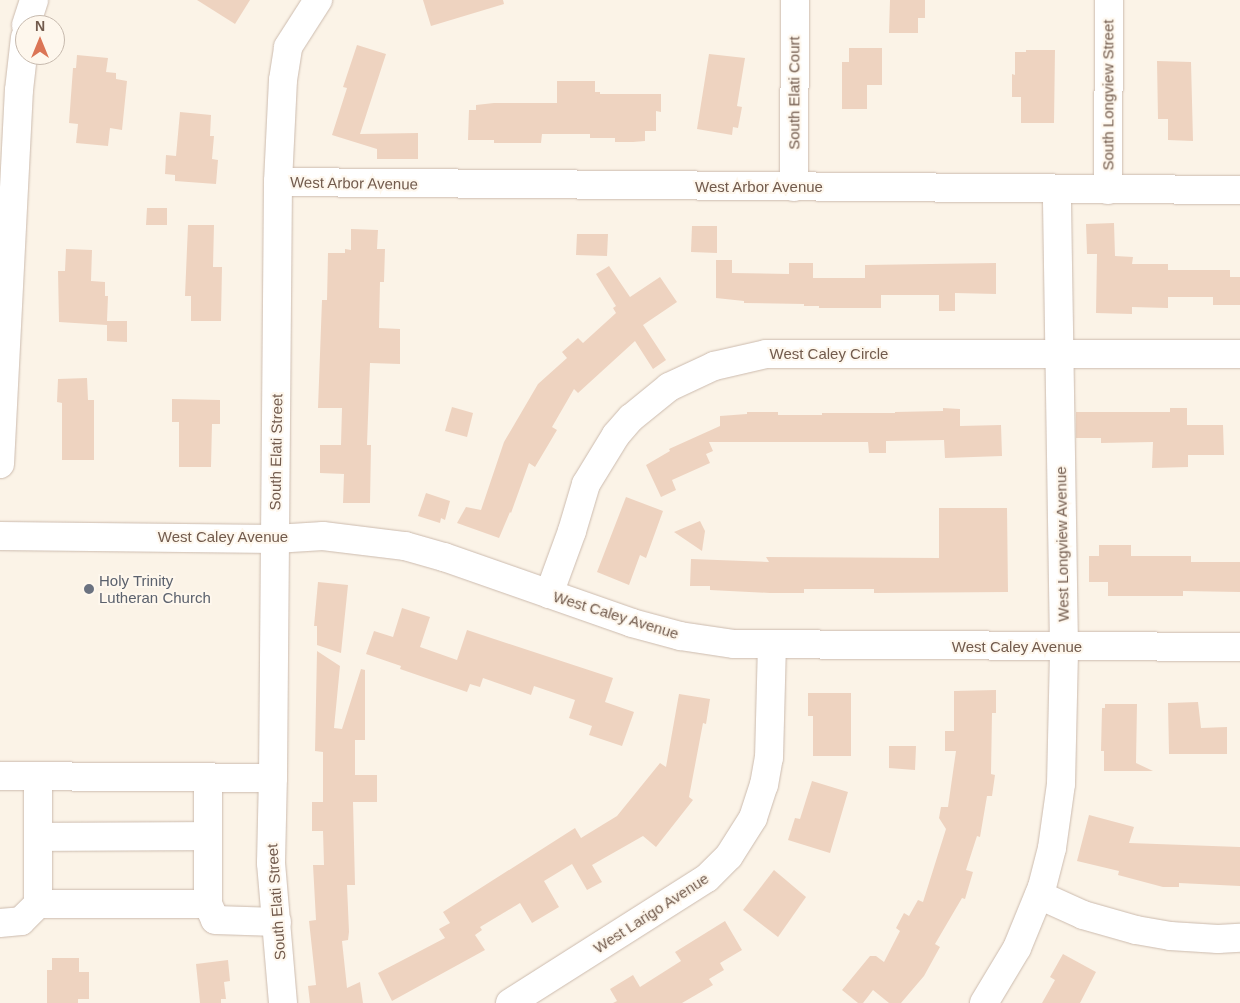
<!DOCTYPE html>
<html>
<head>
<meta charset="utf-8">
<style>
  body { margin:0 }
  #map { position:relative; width:1240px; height:1003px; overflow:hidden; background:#fbf3e7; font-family:Arial,sans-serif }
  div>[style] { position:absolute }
  .building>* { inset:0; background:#eed3c0 }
  .roads { filter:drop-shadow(0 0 1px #ccbbae) drop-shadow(0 0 1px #ccbbae) }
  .minor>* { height:28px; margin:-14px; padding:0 14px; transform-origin:14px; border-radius:14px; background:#fff }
  .dots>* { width:14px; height:14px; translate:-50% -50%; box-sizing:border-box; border:2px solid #fef7ed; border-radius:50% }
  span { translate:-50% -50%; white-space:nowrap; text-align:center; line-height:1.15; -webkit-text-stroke:4px #fef7ed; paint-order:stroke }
  .street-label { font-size:15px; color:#725b4d }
  .worship-label { font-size:15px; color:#5b616d }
  .left { translate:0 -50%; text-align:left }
  .north { position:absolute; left:15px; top:15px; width:50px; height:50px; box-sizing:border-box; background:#fef7ed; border:1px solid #c6b9ad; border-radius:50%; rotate:0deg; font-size:14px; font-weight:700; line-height:20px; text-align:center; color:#725b4d }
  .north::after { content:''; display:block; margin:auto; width:18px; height:22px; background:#db7556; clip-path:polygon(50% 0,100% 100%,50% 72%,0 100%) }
</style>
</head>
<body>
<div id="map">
  <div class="building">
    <i style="clip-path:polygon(197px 0,250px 0,235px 24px)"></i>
    <i style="clip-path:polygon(423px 0,503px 0,504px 4px,431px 26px)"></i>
    <i style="clip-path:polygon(890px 0,925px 0,925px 18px,918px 18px,918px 33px,889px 33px)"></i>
    <i style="clip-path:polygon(357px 45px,386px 54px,360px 134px,418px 133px,418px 159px,377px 159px,377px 149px,332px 135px,347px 88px,343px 87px)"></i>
    <i style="clip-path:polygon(849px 48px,882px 48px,882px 85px,867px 85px,867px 109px,842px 109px,842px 62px,849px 62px)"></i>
    <i style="clip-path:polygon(1026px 50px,1055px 50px,1054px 123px,1021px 123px,1021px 97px,1012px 97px,1012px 74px,1015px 75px,1015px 52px,1026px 52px)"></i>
    <i style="clip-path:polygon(709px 54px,745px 58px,737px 106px,742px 107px,738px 128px,733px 127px,732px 135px,697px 129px)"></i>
    <i style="clip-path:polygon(77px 55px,108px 58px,106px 72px,116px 73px,116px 79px,127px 81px,122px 130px,110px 128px,108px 146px,76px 143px,78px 124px,69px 123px,73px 68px,76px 68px)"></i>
    <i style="clip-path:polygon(1157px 61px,1191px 62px,1193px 141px,1168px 140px,1168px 119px,1158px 119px)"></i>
    <i style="clip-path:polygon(557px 81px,595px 81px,595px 92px,600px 92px,600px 94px,661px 94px,661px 112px,656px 111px,656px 131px,645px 131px,645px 141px,633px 142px,615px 142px,615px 138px,590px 138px,590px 134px,542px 134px,541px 143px,494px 143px,494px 140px,468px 140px,469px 110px,476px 110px,476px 105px,494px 103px,557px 103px)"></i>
    <i style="clip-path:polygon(180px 112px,211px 115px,210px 136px,214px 136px,212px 159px,218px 160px,216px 184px,175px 181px,175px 175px,165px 174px,166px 155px,176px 156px)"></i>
    <i style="clip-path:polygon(147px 208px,167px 208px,167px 225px,146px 225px)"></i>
    <i style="clip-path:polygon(1114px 223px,1115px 256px,1133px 257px,1132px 264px,1168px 264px,1168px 270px,1230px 270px,1230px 277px,1240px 277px,1240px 305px,1213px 305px,1213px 297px,1168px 297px,1168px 308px,1132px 307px,1132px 314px,1096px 313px,1097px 254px,1087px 254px,1086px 224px)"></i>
    <i style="clip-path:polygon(188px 225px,214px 225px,213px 267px,222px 267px,221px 321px,191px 321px,191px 296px,185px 296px)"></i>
    <i style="clip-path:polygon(692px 226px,717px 226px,717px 253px,691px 252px)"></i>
    <i style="clip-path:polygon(351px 229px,378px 230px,377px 249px,385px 249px,384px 282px,380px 282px,379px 328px,400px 329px,400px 364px,370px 363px,367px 445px,371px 445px,370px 503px,343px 503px,344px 474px,320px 473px,320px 445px,341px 445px,342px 408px,318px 408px,322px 300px,327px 300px,328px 253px,345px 253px,345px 249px,351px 250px)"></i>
    <i style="clip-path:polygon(577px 234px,608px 234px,607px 256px,576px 255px)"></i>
    <i style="clip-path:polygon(66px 249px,92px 250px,91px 281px,105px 282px,105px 296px,108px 296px,107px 321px,127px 321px,127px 342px,107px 341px,107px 325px,59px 322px,58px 271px,65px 271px)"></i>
    <i style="clip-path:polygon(716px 260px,732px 260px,732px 273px,789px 274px,789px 263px,813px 263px,813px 278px,865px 278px,865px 265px,996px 263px,996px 294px,955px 293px,955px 311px,939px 311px,939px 295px,881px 295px,881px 308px,819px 308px,819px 306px,804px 306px,804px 304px,744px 303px,744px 301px,716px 298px)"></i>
    <i style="clip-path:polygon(609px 266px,630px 297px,660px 277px,677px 302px,643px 325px,666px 360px,653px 369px,635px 341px,578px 393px,574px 389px,552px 427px,557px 430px,535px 467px,529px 463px,511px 513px,510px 512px,499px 538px,457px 523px,466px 507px,481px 510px,504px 442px,538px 384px,567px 358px,562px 352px,578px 338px,583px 343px,616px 313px,613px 308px,616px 306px,596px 274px)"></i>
    <i style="clip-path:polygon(87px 378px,88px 400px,94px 400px,94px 460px,62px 460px,62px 403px,57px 402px,58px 379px)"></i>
    <i style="clip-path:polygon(172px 399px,220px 400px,220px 424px,212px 424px,211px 467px,179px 467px,179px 422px,172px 422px)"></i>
    <i style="clip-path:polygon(452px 407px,473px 413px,467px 437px,445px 431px)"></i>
    <i style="clip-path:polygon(943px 408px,960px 409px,960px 426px,1001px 425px,1002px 456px,945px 458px,944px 440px,886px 441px,886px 453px,869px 453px,868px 442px,709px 442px,713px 451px,706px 454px,710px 463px,672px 480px,676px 490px,661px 497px,646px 465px,670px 451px,669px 449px,720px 426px,720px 416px,747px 414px,747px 412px,778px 412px,778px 415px,822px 415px,822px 413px,895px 413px,895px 412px,943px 411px)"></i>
    <i style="clip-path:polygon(1170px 408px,1187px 408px,1187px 425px,1223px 425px,1224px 455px,1188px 455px,1188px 467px,1152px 468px,1153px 442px,1101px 443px,1101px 438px,1076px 438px,1076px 412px,1170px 412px)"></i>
    <i style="clip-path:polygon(426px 493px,450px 501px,445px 520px,441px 518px,440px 523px,418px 516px)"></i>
    <i style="clip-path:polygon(626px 497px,663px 511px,646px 558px,640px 555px,629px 585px,597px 572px)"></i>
    <i style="clip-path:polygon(939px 508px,1007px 508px,1008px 592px,874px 593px,874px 589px,804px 589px,804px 593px,770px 593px,710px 590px,710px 586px,690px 586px,691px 559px,769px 562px,766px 557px,939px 558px)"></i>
    <i style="clip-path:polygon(700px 521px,705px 531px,702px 551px,674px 532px)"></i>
    <i style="clip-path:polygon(1099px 545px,1131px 545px,1131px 556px,1191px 556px,1191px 562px,1240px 562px,1240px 592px,1183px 591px,1183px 596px,1108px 596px,1108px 582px,1089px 582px,1089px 556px,1099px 556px)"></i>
    <i style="clip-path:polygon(318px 582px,348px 585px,341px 653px,317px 645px,317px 626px,314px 626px)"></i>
    <i style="clip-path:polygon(402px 608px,430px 617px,420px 647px,457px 660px,467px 630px,613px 678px,605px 702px,634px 712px,622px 746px,589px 735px,592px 726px,569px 718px,575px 700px,534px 686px,531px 695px,483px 678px,480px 687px,470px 684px,467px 692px,400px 669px,401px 666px,366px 654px,374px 631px,393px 637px)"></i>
    <i style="clip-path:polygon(317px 651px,340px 666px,334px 728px,342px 729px,361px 669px,365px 670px,365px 740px,355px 740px,355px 775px,377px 775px,377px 802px,353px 802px,355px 885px,347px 885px,349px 932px,348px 940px,342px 941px,347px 988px,360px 982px,363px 1003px,310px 1003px,308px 986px,316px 985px,309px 921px,316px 920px,313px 865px,324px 865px,323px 831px,312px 831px,312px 802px,323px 802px,323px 752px,315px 751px)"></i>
    <i style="clip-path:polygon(996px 690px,996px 713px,992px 713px,991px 774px,995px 775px,992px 796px,987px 796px,980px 837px,977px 836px,966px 870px,973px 872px,965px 899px,962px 898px,935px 944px,940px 947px,924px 976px,901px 1003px,889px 1003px,873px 990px,863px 1003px,858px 1003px,842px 990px,870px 956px,876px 956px,884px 962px,900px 931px,896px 928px,904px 913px,909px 916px,918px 900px,923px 902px,946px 829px,939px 818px,941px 807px,948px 807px,956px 751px,945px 751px,945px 731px,954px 731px,954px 691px)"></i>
    <i style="clip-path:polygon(808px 693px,851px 693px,851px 756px,813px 756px,813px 716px,808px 716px)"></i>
    <i style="clip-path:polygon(679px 694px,710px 699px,706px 724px,703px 723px,689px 797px,693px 800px,656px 847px,643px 836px,592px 865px,602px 882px,587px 890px,572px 864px,544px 881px,559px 907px,532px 923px,520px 903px,480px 927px,482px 930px,475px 935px,485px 950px,392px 1001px,378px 973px,445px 938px,439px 929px,450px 923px,443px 912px,575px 828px,581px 838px,617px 816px,660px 763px,666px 767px)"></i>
    <i style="clip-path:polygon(1198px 702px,1201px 728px,1227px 727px,1227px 754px,1169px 754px,1168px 703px)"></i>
    <i style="clip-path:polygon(1105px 704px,1137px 704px,1136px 763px,1153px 771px,1104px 771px,1104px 751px,1101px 751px,1102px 708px,1105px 708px)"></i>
    <i style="clip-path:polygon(889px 746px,916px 746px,915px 770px,889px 768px)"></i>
    <i style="clip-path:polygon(812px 781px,848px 792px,830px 853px,788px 840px,795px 818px,800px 819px)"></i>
    <i style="clip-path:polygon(1089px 815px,1134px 827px,1129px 843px,1240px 847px,1240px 886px,1179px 883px,1179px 887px,1163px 887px,1118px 875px,1119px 871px,1077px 861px)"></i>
    <i style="clip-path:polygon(774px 870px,806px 897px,778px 937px,743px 910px)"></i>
    <i style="clip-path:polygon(725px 921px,742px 950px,720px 963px,724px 970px,709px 979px,713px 985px,682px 1003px,613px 1003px,617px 1001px,610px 989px,633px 975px,640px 987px,681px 961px,675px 952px)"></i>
    <i style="clip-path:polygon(1063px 954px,1096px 972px,1080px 1003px,1042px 1003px,1055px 980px,1050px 977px)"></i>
    <i style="clip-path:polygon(52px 958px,79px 958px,79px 972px,89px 972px,89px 999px,78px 999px,78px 1003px,47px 1003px,47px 970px,52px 970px)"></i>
    <i style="clip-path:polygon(228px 960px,230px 981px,224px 982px,226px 999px,221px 999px,221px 1003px,200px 1003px,196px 964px)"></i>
  </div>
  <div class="roads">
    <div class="minor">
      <i style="left:26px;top:25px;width:26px;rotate:-72deg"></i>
      <i style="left:278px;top:182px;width:962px;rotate:0.48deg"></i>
      <i style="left:794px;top:187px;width:187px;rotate:-89.7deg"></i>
      <i style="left:1108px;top:190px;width:190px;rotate:-89.7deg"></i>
      <i style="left:0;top:464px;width:374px;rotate:-87.1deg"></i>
      <i style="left:19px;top:90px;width:53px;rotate:-83.5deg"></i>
      <i style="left:0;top:536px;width:275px;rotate:0.6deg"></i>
      <i style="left:275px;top:539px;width:48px;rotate:-3.6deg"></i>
      <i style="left:323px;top:536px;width:83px;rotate:7deg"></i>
      <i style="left:405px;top:546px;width:41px;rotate:15.8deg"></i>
      <i style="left:444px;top:557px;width:199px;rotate:19.3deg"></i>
      <i style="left:632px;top:623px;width:50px;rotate:15.2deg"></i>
      <i style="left:680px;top:636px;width:55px;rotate:8.4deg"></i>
      <i style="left:734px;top:644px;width:506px;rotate:0.34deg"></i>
      <i style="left:549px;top:594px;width:67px;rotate:-69.9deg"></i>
      <i style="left:572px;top:531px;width:49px;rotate:-73.4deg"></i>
      <i style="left:586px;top:484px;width:57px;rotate:-58.5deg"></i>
      <i style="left:616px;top:435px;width:23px;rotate:-49deg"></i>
      <i style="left:631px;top:418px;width:49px;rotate:-39.2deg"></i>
      <i style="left:669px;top:387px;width:50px;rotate:-25deg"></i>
      <i style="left:714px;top:366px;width:53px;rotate:-13deg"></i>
      <i style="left:766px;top:354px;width:474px"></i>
      <i style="left:0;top:776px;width:273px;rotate:0.4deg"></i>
      <i style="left:38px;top:837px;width:170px;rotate:-0.3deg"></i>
      <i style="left:1039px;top:895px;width:48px;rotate:24.4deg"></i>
      <i style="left:1083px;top:915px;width:55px;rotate:15.8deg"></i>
      <i style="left:1136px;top:930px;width:35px;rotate:10deg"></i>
      <i style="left:1170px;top:936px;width:48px;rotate:3.6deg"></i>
      <i style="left:1218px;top:939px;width:22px;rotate:-3deg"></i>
      <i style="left:38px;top:904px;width:127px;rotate:-90deg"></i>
      <i style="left:208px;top:904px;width:127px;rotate:-90deg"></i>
      <i style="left:0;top:923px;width:21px;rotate:-5deg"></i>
      <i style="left:21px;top:921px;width:24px;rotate:-45deg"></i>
      <i style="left:38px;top:904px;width:170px"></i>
      <i style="left:208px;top:904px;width:17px;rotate:66deg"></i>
      <i style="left:215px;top:920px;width:62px;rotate:1.8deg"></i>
      <i style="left:283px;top:1003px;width:141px;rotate:-94.9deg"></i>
      <i style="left:271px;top:863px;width:85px;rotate:-88.7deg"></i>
      <i style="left:273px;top:778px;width:596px;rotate:-89.52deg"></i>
      <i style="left:278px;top:182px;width:102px;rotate:-87.2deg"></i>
      <i style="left:283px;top:80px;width:33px;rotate:-81deg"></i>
      <i style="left:288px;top:47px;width:56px;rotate:-57.4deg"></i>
      <i style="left:510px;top:1003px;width:233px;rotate:-32.4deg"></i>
      <i style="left:707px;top:878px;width:31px;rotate:-45deg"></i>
      <i style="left:729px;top:856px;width:45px;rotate:-57.7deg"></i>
      <i style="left:753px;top:818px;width:35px;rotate:-72deg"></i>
      <i style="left:764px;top:785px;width:27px;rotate:-80deg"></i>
      <i style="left:769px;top:758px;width:114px;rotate:-88.5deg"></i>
      <i style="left:984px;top:1003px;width:64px;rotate:-59deg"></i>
      <i style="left:1017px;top:948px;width:66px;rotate:-67.7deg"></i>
      <i style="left:1042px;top:887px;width:40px;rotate:-75.6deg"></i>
      <i style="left:1052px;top:848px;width:65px;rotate:-82deg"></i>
      <i style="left:1061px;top:784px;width:137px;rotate:-88.7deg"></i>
      <i style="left:1064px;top:647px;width:458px;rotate:-90.9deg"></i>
    </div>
  </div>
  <div class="dots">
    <i style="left:89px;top:589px;background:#6b7280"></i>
  </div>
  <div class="street-label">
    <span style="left:794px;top:93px;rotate:-90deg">South Elati Court</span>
    <span style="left:1108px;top:95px;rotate:-90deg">South Longview Street</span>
    <span style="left:354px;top:183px;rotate:1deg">West Arbor Avenue</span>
    <span style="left:759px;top:187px">West Arbor Avenue</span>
    <span style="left:829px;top:354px">West Caley Circle</span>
    <span style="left:276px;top:452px;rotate:-89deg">South Elati Street</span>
    <span style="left:223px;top:537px">West Caley Avenue</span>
    <span style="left:1062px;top:544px;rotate:-91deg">West Longview Avenue</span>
    <span style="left:616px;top:615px;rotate:17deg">West Caley Avenue</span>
    <span style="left:1017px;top:647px">West Caley Avenue</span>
    <span style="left:276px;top:902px;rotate:-94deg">South Elati Street</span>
    <span style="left:651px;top:913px;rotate:-33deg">West Larigo Avenue</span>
  </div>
  <div class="worship-label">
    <span class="left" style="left:99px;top:589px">Holy Trinity<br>Lutheran Church</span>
  </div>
  <div class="north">N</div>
</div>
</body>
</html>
